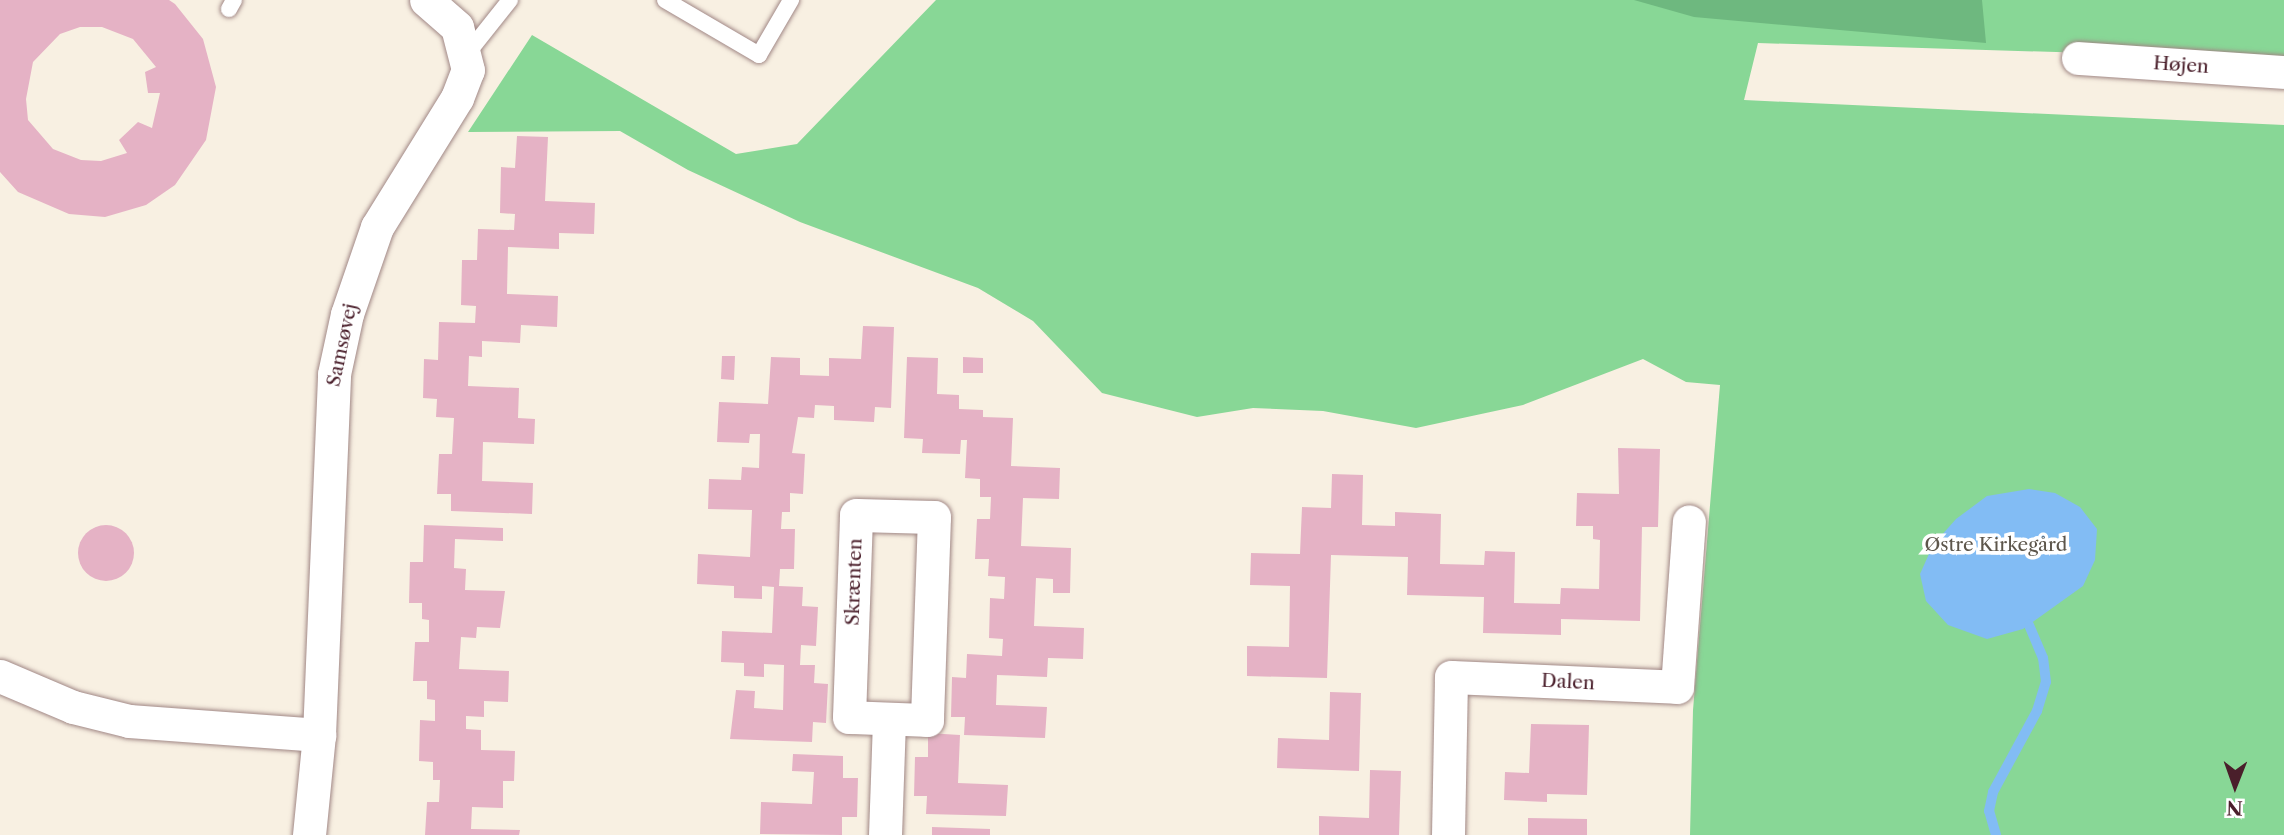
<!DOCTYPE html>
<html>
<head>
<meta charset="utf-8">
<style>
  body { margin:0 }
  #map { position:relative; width:2284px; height:835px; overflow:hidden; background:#f8f0e2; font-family:"Libre Caslon Text",serif }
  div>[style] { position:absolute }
  .green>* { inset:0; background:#88d796 }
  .forest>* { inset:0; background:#6eb87f }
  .water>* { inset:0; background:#82bcf4 }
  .stream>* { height:10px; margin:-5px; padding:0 5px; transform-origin:5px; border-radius:5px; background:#82bcf4 }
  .building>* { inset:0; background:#e5b2c5 }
  .round { border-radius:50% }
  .roads { filter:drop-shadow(0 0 2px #a18886) drop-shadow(0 0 2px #a18886) }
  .service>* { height:16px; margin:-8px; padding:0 8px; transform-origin:8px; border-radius:8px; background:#fff }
  .minor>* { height:33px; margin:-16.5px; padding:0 16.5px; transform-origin:16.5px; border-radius:16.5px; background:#fff }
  span { translate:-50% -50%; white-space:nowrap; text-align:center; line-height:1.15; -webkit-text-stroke:7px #fff; paint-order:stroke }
  .street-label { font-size:19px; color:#4a1f2b }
  .park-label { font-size:19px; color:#5d564b }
  .north { position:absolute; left:2200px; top:751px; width:70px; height:70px; -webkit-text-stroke:5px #fff; paint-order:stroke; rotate:181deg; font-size:19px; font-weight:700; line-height:28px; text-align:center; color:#4a1f2b }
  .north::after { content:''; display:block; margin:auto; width:24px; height:32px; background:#4a1f2b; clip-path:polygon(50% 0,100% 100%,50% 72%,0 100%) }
</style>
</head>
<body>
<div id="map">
  <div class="green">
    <i style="clip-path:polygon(936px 0,2284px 0,2284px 59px,1758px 43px,1744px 100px,2284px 125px,2284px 835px,1690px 835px,1693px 710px,1720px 385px,1686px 382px,1643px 359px,1523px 405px,1416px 428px,1323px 411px,1253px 408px,1197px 417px,1102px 393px,1033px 321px,978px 288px,800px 222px,688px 170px,620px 131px,468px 132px,532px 35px,736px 154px,797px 144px)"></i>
  </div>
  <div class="forest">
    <i style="clip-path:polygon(1634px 0,1982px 0,1986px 43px,1694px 17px)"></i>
  </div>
  <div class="water">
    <i style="clip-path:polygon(2029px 489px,2055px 493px,2080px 507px,2097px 529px,2095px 560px,2083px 586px,2023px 629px,1987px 639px,1948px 625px,1926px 601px,1920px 574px,1933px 545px,1956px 519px,1987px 496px)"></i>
  </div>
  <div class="stream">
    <i style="left:1996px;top:835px;width:25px;rotate:-106deg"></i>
    <i style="left:1989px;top:811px;width:19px;rotate:-78deg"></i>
    <i style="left:1993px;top:792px;width:92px;rotate:-61.5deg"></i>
    <i style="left:2037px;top:711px;width:30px;rotate:-73deg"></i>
    <i style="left:2046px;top:682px;width:24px;rotate:-97deg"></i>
    <i style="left:2043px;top:658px;width:36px;rotate:-113deg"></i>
  </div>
  <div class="building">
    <i style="clip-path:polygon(evenodd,0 0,169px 0,175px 4px,203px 39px,216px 87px,206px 140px,175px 185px,146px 205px,105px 217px,69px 214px,18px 192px,0 172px,0 0,80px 27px,102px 27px,133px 39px,156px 67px,145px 72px,148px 93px,160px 93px,152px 128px,138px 122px,119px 140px,127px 153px,101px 161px,81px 160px,53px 149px,28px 120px,26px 99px,33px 62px,60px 34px,80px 27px)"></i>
    <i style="clip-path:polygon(517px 136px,548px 137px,545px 201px,595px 203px,594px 234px,559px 233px,559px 249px,508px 247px,507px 294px,558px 296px,557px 327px,521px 325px,520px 343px,482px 341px,482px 357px,469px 356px,468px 386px,519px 388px,518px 418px,535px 419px,534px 444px,483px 442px,482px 481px,533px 483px,532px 514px,451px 511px,451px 494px,437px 494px,439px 454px,452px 454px,454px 418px,436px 417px,437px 399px,423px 398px,424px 359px,438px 360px,439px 322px,475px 323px,476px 306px,461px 305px,462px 260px,477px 260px,478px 229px,514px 230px,515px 214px,500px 213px,501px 167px,515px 168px)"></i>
    <i style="clip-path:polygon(863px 326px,894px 327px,891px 408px,875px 407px,874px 422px,834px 420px,834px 406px,815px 405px,814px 418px,798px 417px,792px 453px,805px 454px,803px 494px,790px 493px,790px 512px,782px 512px,781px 529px,795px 529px,794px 569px,780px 569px,779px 586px,803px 587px,802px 606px,818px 607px,816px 646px,801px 645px,800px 665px,815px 665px,814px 683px,828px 684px,826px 723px,813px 722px,812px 742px,730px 739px,736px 690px,755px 691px,754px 708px,783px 710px,784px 665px,764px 664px,764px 677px,744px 676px,744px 663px,721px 662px,722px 631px,772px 633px,774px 587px,762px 586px,762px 599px,734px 598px,734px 586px,697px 584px,698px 554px,750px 557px,752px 510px,708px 509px,709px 479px,741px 480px,742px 467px,759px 468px,760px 434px,750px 434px,749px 443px,717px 442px,719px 402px,768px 404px,771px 357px,800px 358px,800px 375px,829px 376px,829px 358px,861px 359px)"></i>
    <i style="clip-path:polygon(722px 356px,735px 356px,734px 380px,721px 379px)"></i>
    <i style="clip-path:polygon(907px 357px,938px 358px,937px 394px,959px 395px,959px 409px,983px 410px,983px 417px,1013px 418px,1011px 466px,1060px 468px,1059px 499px,1023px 498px,1021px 546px,1071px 548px,1070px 593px,1053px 593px,1053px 579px,1036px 578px,1034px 626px,1084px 628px,1083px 659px,1048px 658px,1047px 677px,997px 675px,996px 705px,1047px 707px,1045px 738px,964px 735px,965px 717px,951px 717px,952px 677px,966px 678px,967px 654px,1002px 656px,1003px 639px,989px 638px,990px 598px,1004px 599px,1005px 577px,988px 576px,989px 559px,975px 559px,977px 519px,990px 519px,991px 497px,980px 497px,980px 479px,965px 478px,967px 440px,961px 440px,960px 454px,922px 453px,923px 439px,904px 438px)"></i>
    <i style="clip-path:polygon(963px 357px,983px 358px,983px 373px,963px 373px)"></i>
    <i style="clip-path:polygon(1618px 448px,1660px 449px,1658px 527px,1642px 527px,1640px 621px,1561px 619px,1561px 635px,1483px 633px,1484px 597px,1407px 595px,1408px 557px,1331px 555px,1327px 678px,1247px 676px,1247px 646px,1289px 647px,1290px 586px,1250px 585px,1251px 553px,1300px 554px,1302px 507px,1331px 508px,1332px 474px,1363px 475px,1362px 525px,1395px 526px,1395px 512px,1441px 514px,1440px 564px,1484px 565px,1485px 551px,1515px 552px,1514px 603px,1560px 604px,1561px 588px,1599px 589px,1600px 540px,1593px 539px,1593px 526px,1576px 526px,1577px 493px,1619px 494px)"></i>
    <i class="round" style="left:78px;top:525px;width:56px;height:56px"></i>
    <i style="clip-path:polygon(424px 525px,503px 528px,503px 541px,455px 539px,454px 568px,466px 569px,465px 590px,505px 591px,500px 628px,477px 627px,476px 638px,461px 637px,459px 669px,509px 671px,508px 702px,484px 701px,484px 717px,466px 716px,466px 729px,481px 730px,481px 750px,515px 751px,514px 781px,503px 781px,503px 808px,472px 807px,471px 829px,520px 830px,519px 835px,425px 835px,427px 802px,439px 802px,440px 780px,433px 780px,433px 762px,419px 761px,420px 720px,435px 721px,435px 700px,427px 699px,427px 681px,413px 681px,415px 642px,429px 642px,429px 620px,422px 619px,422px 603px,409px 603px,410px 562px,423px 562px)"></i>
    <i style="clip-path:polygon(1330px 692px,1361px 693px,1359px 771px,1277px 768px,1278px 738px,1329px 740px)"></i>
    <i style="clip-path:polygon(1531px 724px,1589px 725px,1587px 795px,1547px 794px,1547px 802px,1504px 800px,1505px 772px,1529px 773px)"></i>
    <i style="clip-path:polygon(928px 733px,960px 735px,958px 783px,1008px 785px,1006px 816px,926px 814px,927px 796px,914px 796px,915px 757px,928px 757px)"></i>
    <i style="clip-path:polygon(793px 754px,843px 756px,843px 778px,858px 778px,857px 817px,842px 817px,842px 835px,760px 834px,761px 802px,812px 804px,814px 772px,792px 771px)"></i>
    <i style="clip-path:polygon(1370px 770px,1401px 771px,1399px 835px,1319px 835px,1319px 816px,1369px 818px)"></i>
    <i style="clip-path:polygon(1528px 818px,1587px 819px,1587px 835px,1528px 835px)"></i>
    <i style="clip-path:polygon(932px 827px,990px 829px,990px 835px,932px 835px)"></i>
  </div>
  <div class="roads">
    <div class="service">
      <i style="left:665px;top:0;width:109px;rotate:30.3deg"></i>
      <i style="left:759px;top:55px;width:64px;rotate:-59.8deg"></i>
      <i style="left:229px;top:9px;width:10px;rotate:-61deg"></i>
      <i style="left:467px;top:54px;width:69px;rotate:-51.5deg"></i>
    </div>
    <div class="minor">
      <i style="left:2078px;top:58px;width:206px;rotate:3.9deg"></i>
      <i style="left:856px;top:515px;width:78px;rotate:1.5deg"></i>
      <i style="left:934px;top:517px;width:203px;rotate:92deg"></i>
      <i style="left:927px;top:720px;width:78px;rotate:-177.8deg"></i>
      <i style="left:849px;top:717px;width:202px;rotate:-88deg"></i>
      <i style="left:0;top:676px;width:79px;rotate:23deg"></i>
      <i style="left:73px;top:707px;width:58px;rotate:14deg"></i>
      <i style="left:129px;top:721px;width:191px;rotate:4.2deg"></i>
      <i style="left:309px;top:835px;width:100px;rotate:-84.3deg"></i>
      <i style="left:319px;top:735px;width:361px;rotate:-87.6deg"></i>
      <i style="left:334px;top:374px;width:61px;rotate:-77.8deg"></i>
      <i style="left:347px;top:314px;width:92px;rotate:-71deg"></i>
      <i style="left:377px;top:227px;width:152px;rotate:-58.2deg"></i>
      <i style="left:457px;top:98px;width:30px;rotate:-69deg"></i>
      <i style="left:468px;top:70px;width:44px;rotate:-104.3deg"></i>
      <i style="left:457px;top:27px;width:41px;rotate:-138.9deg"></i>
      <i style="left:885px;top:835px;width:116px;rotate:-88deg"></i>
      <i style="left:1448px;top:835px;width:158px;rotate:-88.9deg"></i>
      <i style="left:1451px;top:677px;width:226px;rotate:2.5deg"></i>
      <i style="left:1677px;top:687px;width:166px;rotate:-85.9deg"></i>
    </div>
  </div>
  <div class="street-label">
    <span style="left:2181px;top:65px;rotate:4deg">Højen</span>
    <span style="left:342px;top:345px;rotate:-78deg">Samsøvej</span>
    <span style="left:854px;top:582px;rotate:-88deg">Skrænten</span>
    <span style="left:1568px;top:682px;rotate:3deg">Dalen</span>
  </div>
  <div class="park-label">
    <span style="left:1996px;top:545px">Østre Kirkegård</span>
  </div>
  <div class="north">N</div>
</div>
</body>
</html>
